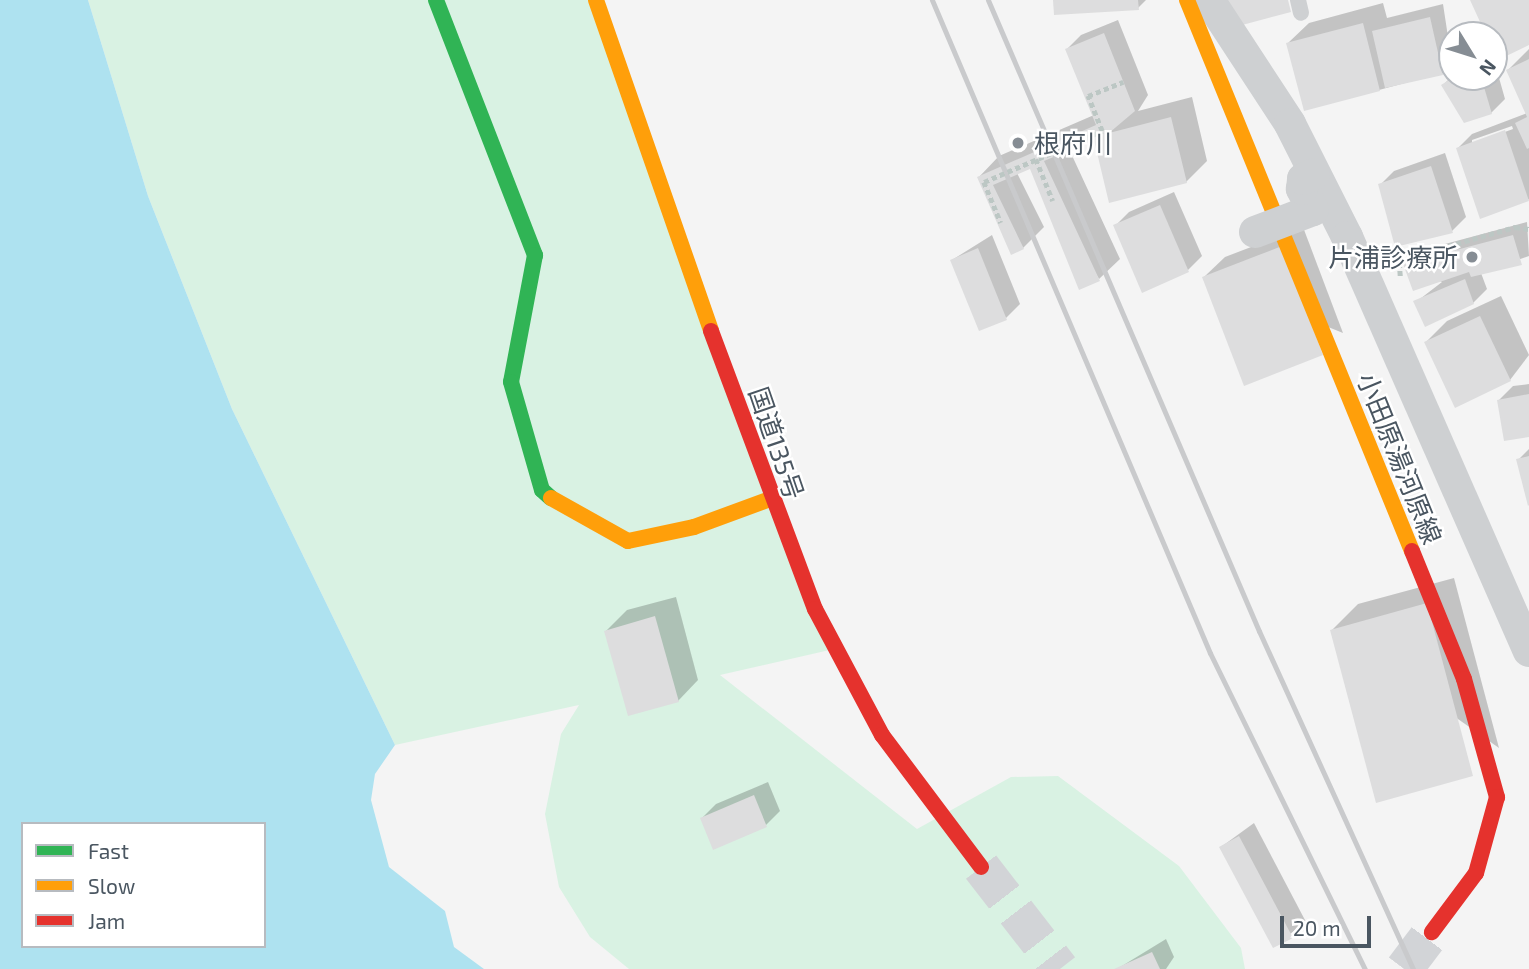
<!DOCTYPE html>
<html>
<head>
<meta charset="utf-8">
<style>
  body { margin:0 }
  #map { position:relative; width:1529px; height:969px; overflow:hidden; background:#f4f4f4; font-family:"Exo 2","Noto Sans JP",sans-serif }
  div>[style] { position:absolute }
  .green>* { inset:0; background:#d9f2e3 }
  .water>* { inset:0; background:#aee2f0 }
  .shadow>* { inset:0; background:#0003 }
  .building>* { inset:0; background:#ddddde }
  .secondary-tunnel>* { height:38px; margin-top:-19px; transform-origin:0; background:repeating-linear-gradient(90deg,#d2d4d7 0 38px,transparent 0 57px) }
  .highway-tunnel>* { height:38px; margin-top:-19px; transform-origin:0; background:repeating-linear-gradient(90deg,#d2d4d7 0 38px,transparent 0 57px) }
  .path>* { height:4.5px; margin-top:-2.25px; transform-origin:0; background:repeating-linear-gradient(90deg,#bcc7c4 0 5px,transparent 0 8.5px) }
  .lane>* { height:16px; margin:-8px; padding:0 8px; transform-origin:8px; border-radius:8px; background:#ced0d2 }
  .street>* { height:32px; margin:-16px; padding:0 16px; transform-origin:16px; border-radius:16px; background:#ced0d2 }
  .fast>* { height:16px; margin:-8px; padding:0 8px; transform-origin:8px; border-radius:8px; background:#30b455 }
  .slow>* { height:16px; margin:-8px; padding:0 8px; transform-origin:8px; border-radius:8px; background:#ff9f0a }
  .jam>* { height:16px; margin:-8px; padding:0 8px; transform-origin:8px; border-radius:8px; background:#e5322d }
  .rail>* { height:5px; margin:-2.5px; padding:0 2.5px; transform-origin:2.5px; border-radius:2.5px; background:#c9cacc }
  .path-bridge>* { height:4.5px; margin-top:-2.25px; transform-origin:0; background:repeating-linear-gradient(90deg,#bcc7c4 0 5px,transparent 0 8.5px) }
  .street-bridge>* { height:32px; margin:-16px; padding:0 16px; transform-origin:16px; border-radius:16px; background:#ced0d2 }
  .dots>* { width:19px; height:19px; translate:-50% -50%; box-sizing:border-box; border:4px solid #fff; border-radius:50% }
  span { translate:-50% -50%; white-space:nowrap; text-align:center; line-height:1.15; -webkit-text-stroke:5px #fff; paint-order:stroke }
  .poi-label { font-size:26px; color:#4a5661 }
  .left { translate:0 -50%; text-align:left }
  .right { translate:-100% -50%; text-align:right }
  .street-label { font-size:26px; color:#4a5661 }
  .legend { position:absolute; left:21px; top:822px; width:245px; height:126px; box-sizing:border-box; background:#fff; border:2px solid #b7bbc0; margin:0; padding:9px 12px; list-style:none; font-size:21px; color:#4a5661 }
  .legend li { display:flex; align-items:center; gap:14px; height:35px }
  .legend b { width:35px; border:2px solid #b7bbc0 }
  .north { position:absolute; left:1438px; top:21px; width:70px; height:70px; box-sizing:border-box; background:#fff; border:2px solid #b7bbc0; border-radius:50%; rotate:128deg; font-size:19px; font-weight:700; line-height:28px; text-align:center; color:#4a5661 }
  .north::after { content:''; display:block; margin:auto; width:24px; height:32px; background:#868d94; clip-path:polygon(50% 0,100% 100%,50% 72%,0 100%) }
  .scale { position:absolute; left:1280px; top:916px; width:91px; height:32px; box-sizing:border-box; border:4px solid #4a5661; border-top:0; padding-left:9px; font-size:21px; line-height:24px; white-space:nowrap; color:#4a5661; -webkit-text-stroke:5px #fff; paint-order:stroke }
</style>
</head>
<body>
<div id="map">
  <div class="green">
    <i style="clip-path:polygon(88px 0,588px 0,834px 649px,720px 675px,917px 829px,1011px 777px,1058px 776px,1179px 866px,1241px 948px,1245px 969px,629px 969px,590px 937px,559px 887px,545px 814px,561px 734px,579px 705px,395px 745px,232px 409px,148px 196px)"></i>
  </div>
  <div class="water">
    <i style="clip-path:polygon(evenodd,0 0,88px 0,148px 196px,232px 409px,395px 745px,375px 774px,371px 800px,389px 867px,445px 911px,454px 947px,484px 969px,0 969px,0 0,23px 824px,264px 824px,264px 946px,23px 946px,23px 824px)"></i>
  </div>
  <div class="shadow">
    <i style="clip-path:polygon(1054px 0,1146px 0,1138px 8px)"></i>
    <i style="clip-path:polygon(1383px 3px,1387px 18px,1443px 4px,1452px 63px,1442px 73px,1379px 90px,1288px 43px,1309px 23px)"></i>
    <i style="clip-path:polygon(1118px 20px,1148px 95px,1138px 111px,1192px 97px,1207px 161px,1186px 182px,1095px 137px,1069px 149px,1120px 259px,1099px 279px,1031px 166px,1017px 173px,1044px 227px,1023px 248px,979px 177px,999px 156px,1094px 115px,1067px 49px,1081px 35px)"></i>
    <i style="clip-path:polygon(evenodd,1529px 49px,1529px 199px,1528px 200px,1458px 148px,1472px 134px,1527px 113px,1508px 70px,1529px 49px,1512px 126px,1513px 129px,1472px 144px,1472px 140px,1512px 126px)"></i>
    <i style="clip-path:polygon(1494px 60px,1505px 99px,1491px 113px,1443px 85px,1452px 76px,1494px 77px)"></i>
    <i style="clip-path:polygon(1445px 153px,1466px 217px,1452px 231px,1380px 185px,1394px 171px)"></i>
    <i style="clip-path:polygon(1174px 192px,1202px 256px,1188px 270px,1142px 290px,1115px 226px,1129px 212px)"></i>
    <i style="clip-path:polygon(1527px 222px,1529px 256px,1481px 273px,1487px 289px,1473px 303px,1416px 302px,1442px 282px,1405px 265px,1419px 251px)"></i>
    <i style="clip-path:polygon(1303px 227px,1343px 333px,1204px 277px,1225px 257px)"></i>
    <i style="clip-path:polygon(992px 235px,1020px 304px,1006px 318px,952px 260px)"></i>
    <i style="clip-path:polygon(1501px 296px,1529px 355px,1510px 380px,1426px 342px,1447px 321px)"></i>
    <i style="clip-path:polygon(1529px 384px,1529px 435px,1499px 400px,1513px 386px)"></i>
    <i style="clip-path:polygon(1529px 449px,1529px 502px,1518px 460px)"></i>
    <i style="clip-path:polygon(1454px 578px,1499px 748px,1332px 630px,1358px 604px)"></i>
    <i style="clip-path:polygon(676px 597px,698px 680px,678px 701px,606px 631px,627px 610px)"></i>
    <i style="clip-path:polygon(768px 782px,780px 811px,766px 825px,702px 818px,716px 804px)"></i>
    <i style="clip-path:polygon(1254px 823px,1306px 922px,1274px 946px,1221px 847px)"></i>
    <i style="clip-path:polygon(1166px 939px,1174px 957px,1166px 969px,1117px 969px)"></i>
  </div>
  <div class="building">
    <i style="clip-path:polygon(1053px 0,1138px 0,1139px 10px,1054px 15px)"></i>
    <i style="clip-path:polygon(1225px 0,1288px 0,1291px 12px,1231px 28px)"></i>
    <i style="clip-path:polygon(1470px 0,1529px 0,1529px 45px,1498px 60px,1494px 35px,1486px 35px)"></i>
    <i style="clip-path:polygon(1430px 17px,1443px 75px,1385px 88px,1372px 31px)"></i>
    <i style="clip-path:polygon(1363px 23px,1380px 91px,1304px 111px,1286px 43px)"></i>
    <i style="clip-path:polygon(1104px 33px,1135px 111px,1109px 133px,1171px 117px,1187px 183px,1109px 203px,1094px 140px,1044px 161px,1100px 281px,1079px 290px,1030px 169px,993px 185px,1024px 249px,1011px 255px,977px 177px,1096px 125px,1065px 49px)"></i>
    <i style="clip-path:polygon(1529px 59px,1529px 148px,1527px 149px,1515px 123px,1527px 117px,1506px 70px)"></i>
    <i style="clip-path:polygon(1454px 77px,1481px 77px,1492px 114px,1464px 123px,1441px 85px)"></i>
    <i style="clip-path:polygon(1505px 130px,1529px 201px,1480px 219px,1456px 148px)"></i>
    <i style="clip-path:polygon(1431px 166px,1453px 233px,1395px 247px,1378px 184px)"></i>
    <i style="clip-path:polygon(1160px 205px,1189px 272px,1142px 293px,1113px 225px)"></i>
    <i style="clip-path:polygon(1513px 235px,1522px 265px,1471px 277px,1469px 272px,1413px 291px,1403px 264px)"></i>
    <i style="clip-path:polygon(1282px 246px,1323px 355px,1244px 386px,1202px 277px)"></i>
    <i style="clip-path:polygon(978px 248px,1007px 320px,979px 331px,950px 260px)"></i>
    <i style="clip-path:polygon(1465px 279px,1474px 304px,1425px 327px,1413px 301px)"></i>
    <i style="clip-path:polygon(1480px 316px,1511px 381px,1455px 408px,1424px 342px)"></i>
    <i style="clip-path:polygon(1529px 394px,1529px 437px,1504px 441px,1497px 400px)"></i>
    <i style="clip-path:polygon(1529px 456px,1529px 505px,1528px 506px,1516px 459px)"></i>
    <i style="clip-path:polygon(1427px 603px,1473px 776px,1376px 803px,1330px 630px)"></i>
    <i style="clip-path:polygon(655px 616px,679px 702px,628px 716px,604px 631px)"></i>
    <i style="clip-path:polygon(754px 795px,767px 827px,713px 850px,700px 818px)"></i>
    <i style="clip-path:polygon(1239px 836px,1293px 938px,1273px 948px,1219px 847px)"></i>
    <i style="clip-path:polygon(1152px 952px,1160px 969px,1114px 969px)"></i>
  </div>
  <div class="secondary-tunnel">
    <i style="left:1404px;top:969px;width:46px;rotate:-52.9deg"></i>
  </div>
  <div class="highway-tunnel">
    <i style="left:981px;top:867px;width:129px;rotate:52.2deg"></i>
  </div>
  <div class="path">
    <i style="left:1102px;top:131px;width:38px;rotate:-112deg"></i>
    <i style="left:1088px;top:96px;width:38px;rotate:-22deg"></i>
    <i style="left:1036px;top:159px;width:45px;rotate:68deg"></i>
    <i style="left:984px;top:182px;width:44px;rotate:67.5deg"></i>
    <i style="left:1400px;top:276px;width:16px;rotate:-94deg"></i>
    <i style="left:1399px;top:260px;width:121px;rotate:-15.9deg"></i>
    <i style="left:1515px;top:227px;width:14px;rotate:8deg"></i>
  </div>
  <div class="lane">
    <i style="left:1298px;top:0;width:13px;rotate:77deg"></i>
  </div>
  <div class="street">
    <i style="left:1209px;top:0;width:148px;rotate:56.8deg"></i>
    <i style="left:1290px;top:124px;width:127px;rotate:63.2deg"></i>
    <i style="left:1347px;top:237px;width:452px;rotate:66.3deg"></i>
  </div>
  <div class="fast">
    <i style="left:436px;top:0;width:274px;rotate:68.8deg"></i>
    <i style="left:535px;top:255px;width:129px;rotate:100.7deg"></i>
    <i style="left:511px;top:382px;width:112px;rotate:74deg"></i>
    <i style="left:542px;top:490px;width:12px;rotate:42deg"></i>
  </div>
  <div class="slow">
    <i style="left:596px;top:0;width:350px;rotate:70.8deg"></i>
    <i style="left:1187px;top:0;width:595px;rotate:67.79deg"></i>
    <i style="left:551px;top:498px;width:88px;rotate:29.2deg"></i>
    <i style="left:628px;top:541px;width:67px;rotate:-12deg"></i>
    <i style="left:694px;top:527px;width:81px;rotate:-20.2deg"></i>
  </div>
  <div class="jam">
    <i style="left:711px;top:331px;width:297px;rotate:69.5deg"></i>
    <i style="left:815px;top:609px;width:143px;rotate:62deg"></i>
    <i style="left:882px;top:735px;width:165px;rotate:53.1deg"></i>
    <i style="left:1412px;top:551px;width:138px;rotate:67.9deg"></i>
    <i style="left:1464px;top:679px;width:123px;rotate:74.4deg"></i>
    <i style="left:1497px;top:797px;width:79px;rotate:105.4deg"></i>
    <i style="left:1476px;top:873px;width:74px;rotate:126.7deg"></i>
  </div>
  <div class="rail">
    <i style="left:932px;top:0;width:710px;rotate:66.94deg"></i>
    <i style="left:1210px;top:653px;width:352px;rotate:63.9deg"></i>
    <i style="left:988px;top:0;width:687px;rotate:66.76deg"></i>
    <i style="left:1259px;top:631px;width:371px;rotate:65.5deg"></i>
  </div>
  <div class="path-bridge">
    <i style="left:984px;top:182px;width:129px;rotate:-23.4deg"></i>
  </div>
  <div class="street-bridge">
    <i style="left:1255px;top:232px;width:62px;rotate:-20.8deg"></i>
    <i style="left:1313px;top:210px;width:24px;rotate:-118deg"></i>
    <i style="left:1302px;top:189px;width:10px;rotate:-84deg"></i>
    <i style="left:1303px;top:179px;width:12px;rotate:-24deg"></i>
  </div>
  <div class="dots">
    <i style="left:1018px;top:143px;background:#868d94"></i>
    <i style="left:1472px;top:257px;background:#868d94"></i>
  </div>
  <div class="poi-label">
    <span class="left" style="left:1034px;top:143px">根府川</span>
    <span class="right" style="left:1458px;top:257px">片浦診療所</span>
  </div>
  <div class="street-label">
    <span style="left:777px;top:443px;rotate:71deg">国道135号</span>
    <span style="left:1400px;top:458px;rotate:68deg">小田原湯河原線</span>
  </div>
  <ul class="legend">
  <li><b style="height:9px;background:#30b455"></b>Fast</li>
  <li><b style="height:9px;background:#ff9f0a"></b>Slow</li>
  <li><b style="height:9px;background:#e5322d"></b>Jam</li>
  </ul>
  <div class="north">N</div>
  <div class="scale">20 m</div>
</div>
</body>
</html>
